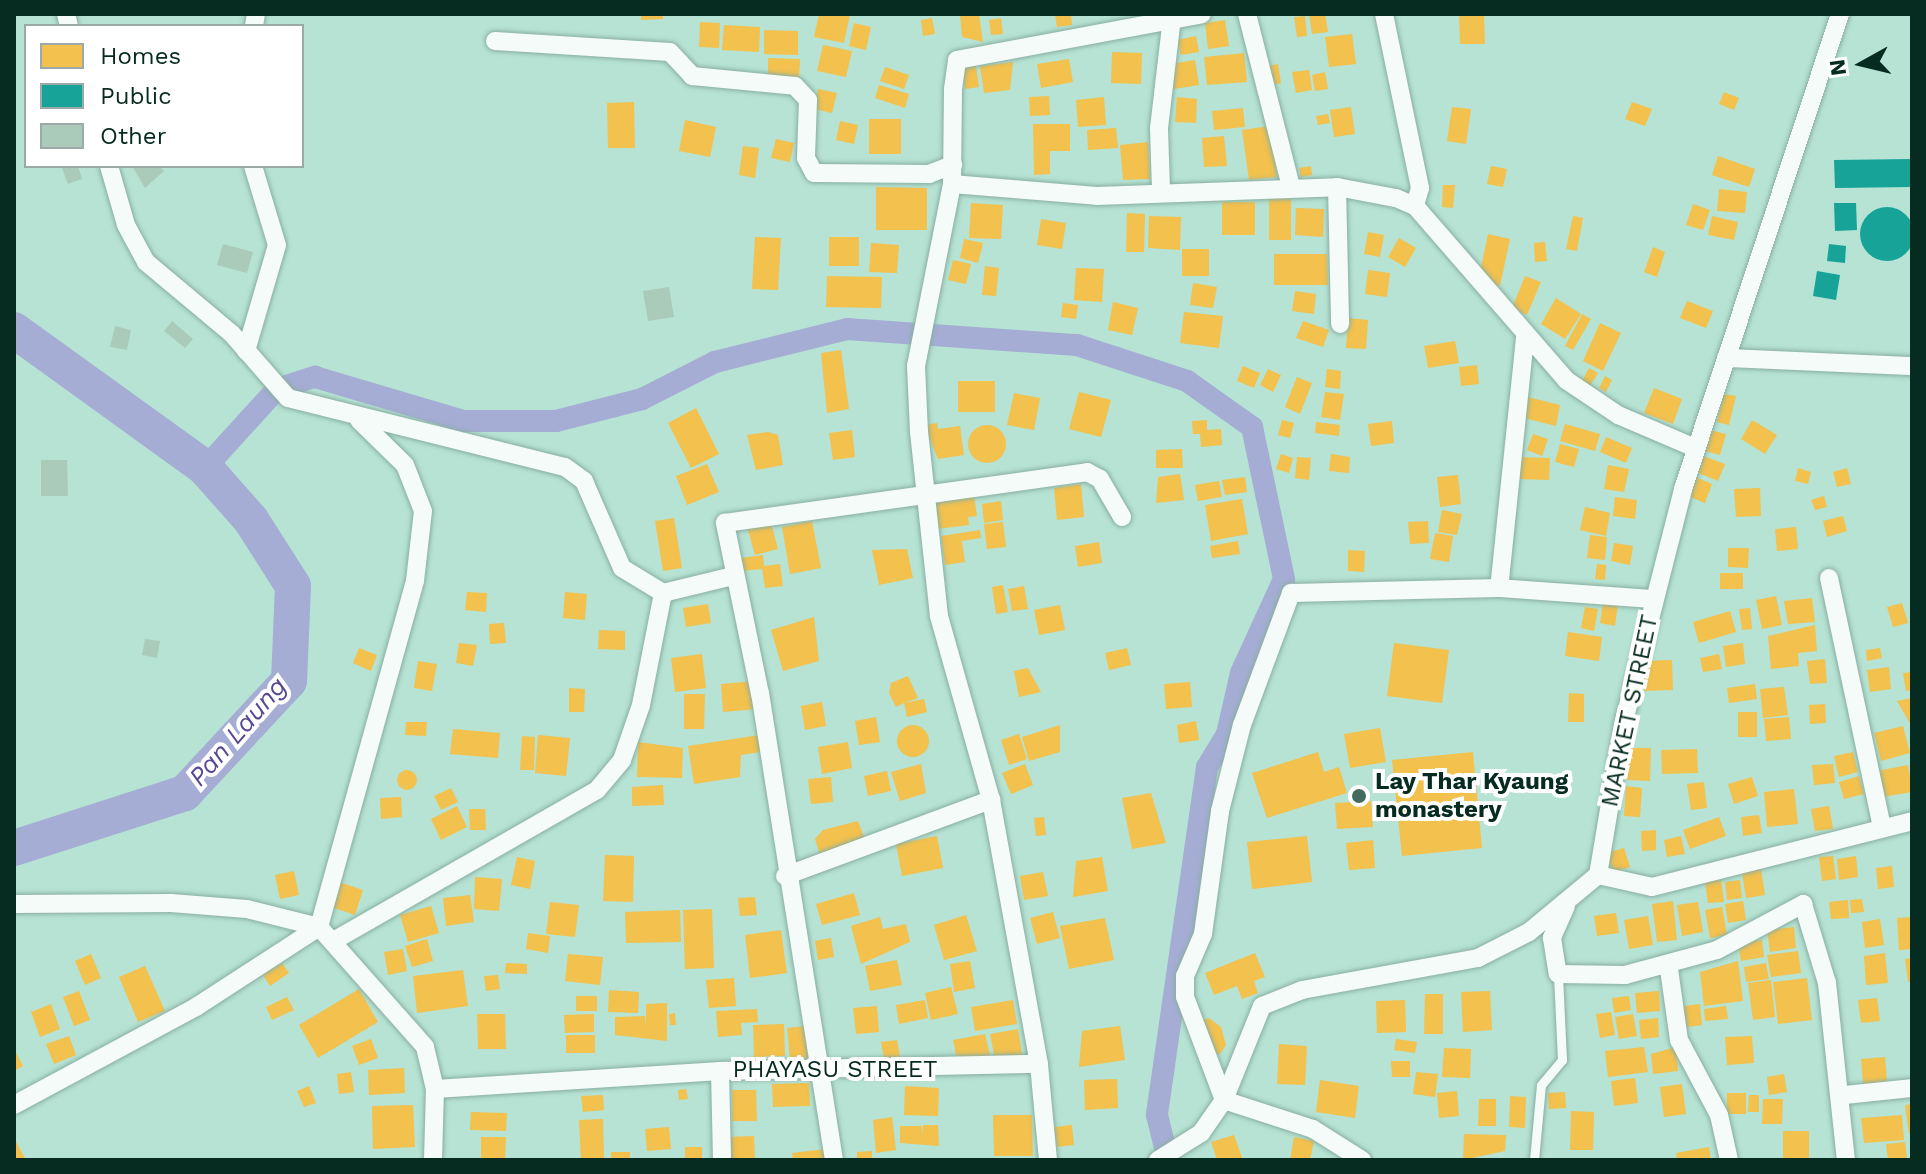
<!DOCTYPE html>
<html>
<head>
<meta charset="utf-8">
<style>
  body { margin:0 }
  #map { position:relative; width:1926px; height:1174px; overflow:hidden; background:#b6e3d3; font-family:"Work Sans",sans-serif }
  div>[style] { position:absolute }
  .homes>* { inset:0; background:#f2c14e }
  .round { border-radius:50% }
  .public>* { inset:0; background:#17a398 }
  .canal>* { height:22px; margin:-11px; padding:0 11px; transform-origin:11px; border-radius:11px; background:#a5add4 }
  .river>* { height:36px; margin:-18px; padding:0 18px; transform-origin:18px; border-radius:18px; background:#a5add4 }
  .building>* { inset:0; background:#abcbba }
  .roads { filter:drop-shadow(0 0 2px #89aea2) drop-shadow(0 0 2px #89aea2) }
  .lane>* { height:9px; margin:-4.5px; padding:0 4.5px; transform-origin:4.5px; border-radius:4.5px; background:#f4fbf8 }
  .street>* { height:18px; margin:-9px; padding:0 9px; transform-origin:9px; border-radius:9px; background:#f4fbf8 }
  .dots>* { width:22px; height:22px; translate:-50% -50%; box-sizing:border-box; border:4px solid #fff; border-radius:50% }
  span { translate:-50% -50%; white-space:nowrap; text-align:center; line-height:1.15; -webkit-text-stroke:8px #fff; paint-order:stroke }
  .street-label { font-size:24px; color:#062b20 }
  .poi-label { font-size:24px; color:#062b20; font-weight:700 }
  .left { translate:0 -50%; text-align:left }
  .water-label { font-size:26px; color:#574895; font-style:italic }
  .frame { position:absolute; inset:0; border:16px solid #062b20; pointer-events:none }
  .legend { position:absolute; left:24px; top:24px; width:280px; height:144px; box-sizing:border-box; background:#fff; border:2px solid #9baaa6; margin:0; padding:10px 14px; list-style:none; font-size:24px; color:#062b20 }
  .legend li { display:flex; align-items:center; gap:16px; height:40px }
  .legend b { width:40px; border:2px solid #9baaa6 }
  .north { position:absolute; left:1822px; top:24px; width:80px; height:80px; -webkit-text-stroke:6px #fff; paint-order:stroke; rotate:262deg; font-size:22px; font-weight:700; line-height:32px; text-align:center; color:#062b20 }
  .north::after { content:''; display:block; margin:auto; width:28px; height:36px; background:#062b20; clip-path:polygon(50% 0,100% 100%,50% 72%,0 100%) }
</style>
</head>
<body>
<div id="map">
  <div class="homes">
    <i style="clip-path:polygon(641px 14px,663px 14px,663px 19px,641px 20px)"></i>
    <i style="clip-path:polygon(819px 14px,850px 14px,844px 43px,814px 37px)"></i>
    <i style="clip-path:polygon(960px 14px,979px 14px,983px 42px,962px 37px)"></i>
    <i style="clip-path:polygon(1055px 14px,1071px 14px,1072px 25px,1057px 27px)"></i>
    <i style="clip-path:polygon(1309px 14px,1325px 14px,1328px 32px,1312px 34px)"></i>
    <i style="clip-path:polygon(1459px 14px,1484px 14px,1485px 44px,1460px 44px)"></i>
    <i style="clip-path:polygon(1305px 16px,1307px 36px,1297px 37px,1294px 17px)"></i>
    <i style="clip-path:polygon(932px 18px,935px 34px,923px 36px,921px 20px)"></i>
    <i style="clip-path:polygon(1001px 18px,1003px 34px,991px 35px,989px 20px)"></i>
    <i style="clip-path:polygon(1225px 20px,1229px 46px,1208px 49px,1205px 23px)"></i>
    <i style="clip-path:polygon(700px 22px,720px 23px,719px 48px,699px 47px)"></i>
    <i style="clip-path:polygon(854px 23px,871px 27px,866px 50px,849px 46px)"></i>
    <i style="clip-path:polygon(724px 25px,760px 27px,759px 52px,722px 50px)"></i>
    <i style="clip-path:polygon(764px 30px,798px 31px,798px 55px,764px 54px)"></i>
    <i style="clip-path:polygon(1352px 34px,1356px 64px,1329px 67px,1325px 37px)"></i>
    <i style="clip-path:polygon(1196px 36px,1199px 52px,1181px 55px,1177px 40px)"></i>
    <i style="clip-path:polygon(823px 45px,852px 51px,846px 77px,817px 71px)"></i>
    <i style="clip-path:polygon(1112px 52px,1142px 53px,1141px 84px,1111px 83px)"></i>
    <i style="clip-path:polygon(1244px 53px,1247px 82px,1207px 85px,1204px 57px)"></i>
    <i style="clip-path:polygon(768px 58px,800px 59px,799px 79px,768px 78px)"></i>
    <i style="clip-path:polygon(1069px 59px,1073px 82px,1041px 88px,1037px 64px)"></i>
    <i style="clip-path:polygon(1195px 60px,1199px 85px,1174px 89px,1170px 64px)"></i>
    <i style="clip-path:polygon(1013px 62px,1010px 90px,984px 93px,980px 66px)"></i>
    <i style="clip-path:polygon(1278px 64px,1281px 83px,1272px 85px,1268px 66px)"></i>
    <i style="clip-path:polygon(976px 66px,979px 87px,965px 89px,962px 68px)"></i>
    <i style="clip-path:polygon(885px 67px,909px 75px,904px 89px,880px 81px)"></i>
    <i style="clip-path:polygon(1309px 70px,1312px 90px,1296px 93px,1292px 72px)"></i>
    <i style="clip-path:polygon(1325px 72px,1328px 89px,1315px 91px,1312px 75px)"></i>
    <i style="clip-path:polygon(879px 85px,909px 94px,905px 108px,875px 98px)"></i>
    <i style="clip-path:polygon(818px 89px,837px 93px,832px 113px,814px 109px)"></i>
    <i style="clip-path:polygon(1724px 92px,1739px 98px,1734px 110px,1719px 104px)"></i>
    <i style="clip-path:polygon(1049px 96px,1050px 115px,1030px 116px,1029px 97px)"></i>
    <i style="clip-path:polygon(1104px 97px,1106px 125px,1078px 127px,1076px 100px)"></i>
    <i style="clip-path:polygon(1177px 97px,1197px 99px,1196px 123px,1175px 122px)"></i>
    <i style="clip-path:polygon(634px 102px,635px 148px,608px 148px,607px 103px)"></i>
    <i style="clip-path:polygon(1632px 102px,1652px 109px,1645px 126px,1625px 119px)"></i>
    <i style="clip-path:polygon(1351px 107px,1355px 134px,1334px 137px,1330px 110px)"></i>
    <i style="clip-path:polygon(1452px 107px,1471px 109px,1466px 144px,1447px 141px)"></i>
    <i style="clip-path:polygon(1243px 108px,1245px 127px,1214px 130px,1212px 111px)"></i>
    <i style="clip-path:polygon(1328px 114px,1330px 123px,1318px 125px,1316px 116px)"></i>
    <i style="clip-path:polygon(869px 119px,901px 119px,901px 154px,869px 154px)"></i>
    <i style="clip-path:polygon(685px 120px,716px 127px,710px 157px,679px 151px)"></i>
    <i style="clip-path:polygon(840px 121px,858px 125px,854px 144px,836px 140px)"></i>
    <i style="clip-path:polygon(1033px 124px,1070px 124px,1070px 151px,1050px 151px,1050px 174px,1034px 175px)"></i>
    <i style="clip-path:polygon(1270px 126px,1277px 177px,1249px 180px,1242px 130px)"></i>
    <i style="clip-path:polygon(1116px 128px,1118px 148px,1088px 150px,1087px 130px)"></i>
    <i style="clip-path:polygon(1224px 136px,1227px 166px,1204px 167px,1202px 138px)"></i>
    <i style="clip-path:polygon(776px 139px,794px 143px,790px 162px,771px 158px)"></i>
    <i style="clip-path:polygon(1148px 142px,1150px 179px,1123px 180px,1120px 145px)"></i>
    <i style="clip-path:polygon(743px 146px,759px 148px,755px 178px,739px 175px)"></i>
    <i style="clip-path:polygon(1718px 156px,1755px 169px,1749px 187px,1712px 175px)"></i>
    <i style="clip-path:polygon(1311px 166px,1312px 175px,1301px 177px,1299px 168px)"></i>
    <i style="clip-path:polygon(1491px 166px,1507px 169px,1503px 187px,1487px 184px)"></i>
    <i style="clip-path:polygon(1443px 185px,1455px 185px,1453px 208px,1442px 207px)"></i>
    <i style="clip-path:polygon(876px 187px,927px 188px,927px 230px,876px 230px)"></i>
    <i style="clip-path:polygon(1719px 189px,1747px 192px,1745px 213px,1717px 211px)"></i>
    <i style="clip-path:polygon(1269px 199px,1291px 199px,1291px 240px,1269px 240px)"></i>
    <i style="clip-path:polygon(1222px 202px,1255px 202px,1255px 235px,1222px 235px)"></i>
    <i style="clip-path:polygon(971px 203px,1003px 205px,1001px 239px,969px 238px)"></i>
    <i style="clip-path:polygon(1693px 204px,1710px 210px,1703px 230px,1686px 225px)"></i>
    <i style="clip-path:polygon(1296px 208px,1324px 209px,1323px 237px,1295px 235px)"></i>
    <i style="clip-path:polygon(1127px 213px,1145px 214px,1144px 252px,1126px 252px)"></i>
    <i style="clip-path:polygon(1149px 216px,1181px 217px,1180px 250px,1148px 248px)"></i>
    <i style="clip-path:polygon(1573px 216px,1583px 218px,1577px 251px,1566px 249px)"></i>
    <i style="clip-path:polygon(1712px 216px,1738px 222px,1734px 240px,1708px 235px)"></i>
    <i style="clip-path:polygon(1041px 219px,1066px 223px,1062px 249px,1037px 245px)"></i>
    <i style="clip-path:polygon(1368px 232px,1384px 235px,1380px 257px,1364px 254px)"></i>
    <i style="clip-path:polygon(1488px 234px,1510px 239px,1500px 286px,1478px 281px)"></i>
    <i style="clip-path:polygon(755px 237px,781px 238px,778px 290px,752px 289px)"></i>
    <i style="clip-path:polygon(829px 237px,859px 237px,859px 266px,829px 266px)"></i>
    <i style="clip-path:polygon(1399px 238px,1416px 248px,1405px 267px,1388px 257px)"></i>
    <i style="clip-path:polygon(964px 239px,983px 243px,978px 263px,960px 258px)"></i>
    <i style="clip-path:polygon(1545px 242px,1547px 261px,1535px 262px,1534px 243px)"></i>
    <i style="clip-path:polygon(871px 243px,899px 245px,897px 273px,869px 272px)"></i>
    <i style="clip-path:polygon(1653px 247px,1665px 252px,1657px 277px,1644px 272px)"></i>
    <i style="clip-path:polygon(1182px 249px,1209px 249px,1209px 276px,1182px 276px)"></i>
    <i style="clip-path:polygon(1274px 254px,1327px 254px,1328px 285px,1274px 285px)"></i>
    <i style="clip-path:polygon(953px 260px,971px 264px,966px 284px,948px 280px)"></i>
    <i style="clip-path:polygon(985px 266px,999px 268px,996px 296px,982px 295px)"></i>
    <i style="clip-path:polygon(1076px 268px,1104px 269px,1102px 302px,1074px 300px)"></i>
    <i style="clip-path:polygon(1368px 270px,1390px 273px,1387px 297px,1365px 294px)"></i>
    <i style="clip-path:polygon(827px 276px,882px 277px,881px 308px,826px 307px)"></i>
    <i style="clip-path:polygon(1525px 276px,1541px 282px,1527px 315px,1512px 308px)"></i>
    <i style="clip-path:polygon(1193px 283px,1217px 287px,1213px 308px,1190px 305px)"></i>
    <i style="clip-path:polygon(1295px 291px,1316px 294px,1314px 314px,1292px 311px)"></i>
    <i style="clip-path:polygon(1556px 298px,1581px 314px,1565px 339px,1541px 324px)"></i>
    <i style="clip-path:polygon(1687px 301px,1713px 311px,1706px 328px,1680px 318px)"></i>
    <i style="clip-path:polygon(1113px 302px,1138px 308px,1132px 335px,1108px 330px)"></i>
    <i style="clip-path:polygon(1063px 303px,1078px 305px,1076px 319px,1061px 317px)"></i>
    <i style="clip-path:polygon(1184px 312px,1223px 316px,1219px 348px,1180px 343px)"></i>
    <i style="clip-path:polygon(1582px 314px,1591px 319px,1573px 350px,1565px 346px)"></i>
    <i style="clip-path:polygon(1348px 318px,1368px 320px,1366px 349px,1346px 348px)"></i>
    <i style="clip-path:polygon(1303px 321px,1329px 330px,1323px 347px,1296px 338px)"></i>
    <i style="clip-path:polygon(1600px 323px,1621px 333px,1603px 371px,1583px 361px)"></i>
    <i style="clip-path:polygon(1455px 341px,1459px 363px,1428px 368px,1424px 346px)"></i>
    <i style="clip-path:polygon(841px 350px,849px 409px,827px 413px,821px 353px)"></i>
    <i style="clip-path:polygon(1477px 365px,1479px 384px,1461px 386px,1459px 367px)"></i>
    <i style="clip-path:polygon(1243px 366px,1260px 373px,1254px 388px,1237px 381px)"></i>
    <i style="clip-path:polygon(1589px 368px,1598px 373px,1590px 386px,1582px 381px)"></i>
    <i style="clip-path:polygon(1268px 369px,1281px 375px,1273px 392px,1260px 385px)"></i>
    <i style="clip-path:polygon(1327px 369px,1341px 371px,1340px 389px,1325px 387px)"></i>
    <i style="clip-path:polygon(1605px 376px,1612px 380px,1606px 392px,1599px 388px)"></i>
    <i style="clip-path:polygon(1297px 377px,1312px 383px,1300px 414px,1285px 407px)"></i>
    <i style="clip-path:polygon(958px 381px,995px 381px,995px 412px,958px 412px)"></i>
    <i style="clip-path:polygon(1654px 388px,1682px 399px,1673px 424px,1644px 413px)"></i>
    <i style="clip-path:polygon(1079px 392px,1111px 400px,1101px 437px,1069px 429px)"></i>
    <i style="clip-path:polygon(1325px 392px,1344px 394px,1340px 420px,1321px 417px)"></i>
    <i style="clip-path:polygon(1014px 393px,1040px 398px,1034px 430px,1007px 425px)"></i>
    <i style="clip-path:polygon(1724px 394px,1736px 396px,1729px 425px,1717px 422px)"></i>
    <i style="clip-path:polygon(1524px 396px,1560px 405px,1556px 426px,1520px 417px)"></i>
    <i style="clip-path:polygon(696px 408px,719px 454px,691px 468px,668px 423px)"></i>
    <i style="clip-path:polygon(1207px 420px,1207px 430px,1221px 429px,1222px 445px,1201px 447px,1200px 434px,1193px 434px,1192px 421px)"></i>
    <i style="clip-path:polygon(1282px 420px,1294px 423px,1290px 438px,1278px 435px)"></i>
    <i style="clip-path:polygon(1752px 420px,1777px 435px,1765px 454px,1741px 439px)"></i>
    <i style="clip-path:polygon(1392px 421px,1394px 443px,1371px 446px,1368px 424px)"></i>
    <i style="clip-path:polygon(1316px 422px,1340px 425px,1339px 436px,1315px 433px)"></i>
    <i style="clip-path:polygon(937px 423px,938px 429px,960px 426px,964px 455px,938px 459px,924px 425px)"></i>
    <i style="clip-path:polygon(1565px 424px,1600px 434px,1595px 451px,1560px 441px)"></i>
    <i class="round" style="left:968px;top:425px;width:38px;height:38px"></i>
    <i style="clip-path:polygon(852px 430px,855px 457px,833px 460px,829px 433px)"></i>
    <i style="clip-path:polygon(1710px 430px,1726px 434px,1720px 455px,1705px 451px)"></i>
    <i style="clip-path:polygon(768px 432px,778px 435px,783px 465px,756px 470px,747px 435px)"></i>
    <i style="clip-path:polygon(1533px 434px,1548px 439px,1542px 456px,1527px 450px)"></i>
    <i style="clip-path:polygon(1606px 437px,1632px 448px,1626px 463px,1600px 452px)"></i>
    <i style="clip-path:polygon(1560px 444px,1579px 449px,1574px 467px,1555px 462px)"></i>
    <i style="clip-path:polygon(1182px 449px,1183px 468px,1156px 468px,1156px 450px)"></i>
    <i style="clip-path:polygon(1281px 454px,1293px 458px,1289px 473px,1276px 469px)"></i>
    <i style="clip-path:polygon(1331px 454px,1350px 457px,1349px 473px,1329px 471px)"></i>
    <i style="clip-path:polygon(1703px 456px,1725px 464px,1718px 481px,1696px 472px)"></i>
    <i style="clip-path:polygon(1297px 457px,1311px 458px,1309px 480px,1295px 478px)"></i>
    <i style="clip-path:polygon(1516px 457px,1550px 458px,1549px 480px,1516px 479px)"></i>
    <i style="clip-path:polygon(707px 464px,719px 492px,687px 505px,676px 476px)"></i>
    <i style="clip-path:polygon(1608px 465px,1629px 469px,1624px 492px,1604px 489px)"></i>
    <i style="clip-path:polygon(1798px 468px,1811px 472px,1808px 484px,1795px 481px)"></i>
    <i style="clip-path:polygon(1847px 468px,1851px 484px,1837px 487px,1833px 472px)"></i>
    <i style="clip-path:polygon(1180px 474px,1184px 500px,1156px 503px,1158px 477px)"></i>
    <i style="clip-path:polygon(1458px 475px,1461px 504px,1440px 507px,1437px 477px)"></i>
    <i style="clip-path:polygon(1245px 477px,1247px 492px,1225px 495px,1222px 480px)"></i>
    <i style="clip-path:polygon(1696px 477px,1712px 484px,1705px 503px,1688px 496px)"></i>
    <i style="clip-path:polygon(1219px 481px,1222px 497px,1198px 501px,1195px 485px)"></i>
    <i style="clip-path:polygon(1081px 484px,1084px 517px,1057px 520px,1054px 488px)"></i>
    <i style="clip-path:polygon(1760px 488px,1761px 516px,1736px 517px,1734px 489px)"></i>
    <i style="clip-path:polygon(973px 489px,977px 516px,968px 517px,969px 525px,937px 529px,932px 494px)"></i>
    <i style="clip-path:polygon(1824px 496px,1827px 507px,1815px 510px,1811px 500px)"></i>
    <i style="clip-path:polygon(1615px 497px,1637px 500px,1635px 519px,1613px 516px)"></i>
    <i style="clip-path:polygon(1242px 499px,1248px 534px,1211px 541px,1205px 505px)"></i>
    <i style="clip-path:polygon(1001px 501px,1003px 520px,984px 523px,982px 504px)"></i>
    <i style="clip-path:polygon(1585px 507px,1610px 513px,1606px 536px,1580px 530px)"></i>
    <i style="clip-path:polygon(1442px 510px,1462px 514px,1457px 535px,1438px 532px)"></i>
    <i style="clip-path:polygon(1843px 516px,1847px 531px,1827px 537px,1823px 521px)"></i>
    <i style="clip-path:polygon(674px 518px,682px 568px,663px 571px,655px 521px)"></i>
    <i style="clip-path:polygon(812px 521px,821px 568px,790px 574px,782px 527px)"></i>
    <i style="clip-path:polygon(1428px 521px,1429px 543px,1410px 544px,1408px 522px)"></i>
    <i style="clip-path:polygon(1003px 522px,1006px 547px,987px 549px,984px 524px)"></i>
    <i style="clip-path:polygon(771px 523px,778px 549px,755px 555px,747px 527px)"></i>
    <i style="clip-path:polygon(1796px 527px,1798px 549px,1777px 551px,1775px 529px)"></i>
    <i style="clip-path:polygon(980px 530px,981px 538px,962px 541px,965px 562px,945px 565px,941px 536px)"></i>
    <i style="clip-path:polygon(1435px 533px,1453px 536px,1449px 562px,1430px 559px)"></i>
    <i style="clip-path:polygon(1590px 535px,1607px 537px,1605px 560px,1587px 558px)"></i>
    <i style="clip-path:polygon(1238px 541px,1240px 554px,1212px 558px,1210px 546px)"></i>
    <i style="clip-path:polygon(1099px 542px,1102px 563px,1078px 567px,1075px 546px)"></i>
    <i style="clip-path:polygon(1614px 543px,1633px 546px,1630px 565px,1611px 561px)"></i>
    <i style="clip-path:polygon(1728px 548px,1749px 548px,1748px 568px,1728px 567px)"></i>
    <i style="clip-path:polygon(907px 549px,913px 578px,879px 585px,872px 550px)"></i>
    <i style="clip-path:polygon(1348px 550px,1365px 551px,1364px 572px,1348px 571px)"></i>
    <i style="clip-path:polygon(763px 555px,764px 566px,780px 564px,783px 586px,765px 588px,762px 569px,742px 571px,741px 558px)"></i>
    <i style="clip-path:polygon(1597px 564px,1606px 565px,1605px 580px,1595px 579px)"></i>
    <i style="clip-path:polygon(1720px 573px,1743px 573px,1743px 589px,1720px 589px)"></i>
    <i style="clip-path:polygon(1003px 585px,1008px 612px,996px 614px,992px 587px)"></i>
    <i style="clip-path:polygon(1024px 586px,1028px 609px,1012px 611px,1008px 589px)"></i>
    <i style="clip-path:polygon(467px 592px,487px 593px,486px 612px,465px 610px)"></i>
    <i style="clip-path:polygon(565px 592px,587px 594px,585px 620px,563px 618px)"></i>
    <i style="clip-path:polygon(1776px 596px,1782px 625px,1762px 629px,1756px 600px)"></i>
    <i style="clip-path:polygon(1812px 598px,1815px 622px,1788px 624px,1784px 601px)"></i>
    <i style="clip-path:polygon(1603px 602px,1618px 604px,1615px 626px,1600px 623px)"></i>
    <i style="clip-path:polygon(1902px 603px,1908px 623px,1893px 627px,1887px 607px)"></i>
    <i style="clip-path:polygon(708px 604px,711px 623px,686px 627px,683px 608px)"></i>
    <i style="clip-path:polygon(1060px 605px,1065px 630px,1039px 635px,1034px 610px)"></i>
    <i style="clip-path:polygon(1585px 607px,1598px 609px,1594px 631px,1581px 628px)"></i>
    <i style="clip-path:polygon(1750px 608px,1752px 629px,1742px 630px,1739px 609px)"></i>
    <i style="clip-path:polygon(1730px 611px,1736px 632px,1699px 643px,1693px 622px)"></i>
    <i style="clip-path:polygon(814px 617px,819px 661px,783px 671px,771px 630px)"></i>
    <i style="clip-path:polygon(504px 623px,506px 643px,490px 644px,489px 624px)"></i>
    <i style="clip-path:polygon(1815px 625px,1817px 651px,1798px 653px,1799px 666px,1771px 669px,1768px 636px)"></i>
    <i style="clip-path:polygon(599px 630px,625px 631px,625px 650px,598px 649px)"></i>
    <i style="clip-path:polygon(1568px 632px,1602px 637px,1599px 661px,1565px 656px)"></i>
    <i style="clip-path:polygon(459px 643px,477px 645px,473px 666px,456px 663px)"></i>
    <i style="clip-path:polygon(1394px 643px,1449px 650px,1442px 703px,1387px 696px)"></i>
    <i style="clip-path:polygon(1743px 643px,1745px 664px,1726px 667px,1723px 646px)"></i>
    <i style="clip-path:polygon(359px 648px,377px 655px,371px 671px,353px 663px)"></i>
    <i style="clip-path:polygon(1127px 648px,1131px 665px,1109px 670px,1105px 653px)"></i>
    <i style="clip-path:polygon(1880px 648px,1882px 658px,1867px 661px,1866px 650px)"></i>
    <i style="clip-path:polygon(702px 654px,706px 688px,675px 692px,671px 658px)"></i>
    <i style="clip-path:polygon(1719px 654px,1722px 669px,1703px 672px,1700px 658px)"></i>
    <i style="clip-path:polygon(1825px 659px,1827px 683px,1810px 684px,1807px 661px)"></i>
    <i style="clip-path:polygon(1672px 660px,1673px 690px,1644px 691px,1643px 661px)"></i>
    <i style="clip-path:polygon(418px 661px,437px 664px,432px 691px,414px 688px)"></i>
    <i style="clip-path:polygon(1889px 667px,1891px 689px,1870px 692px,1867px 670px)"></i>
    <i style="clip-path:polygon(1028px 668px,1041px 692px,1019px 697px,1014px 671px)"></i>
    <i style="clip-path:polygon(1912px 672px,1912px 690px,1906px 691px,1903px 673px)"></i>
    <i style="clip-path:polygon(908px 676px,918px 698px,904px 703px,924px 699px,927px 712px,907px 717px,904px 703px,896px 707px,889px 693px,891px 683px)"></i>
    <i style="clip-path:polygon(755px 681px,757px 709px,723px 712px,721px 684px)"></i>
    <i style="clip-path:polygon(1190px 682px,1192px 707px,1166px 709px,1164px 684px)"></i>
    <i style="clip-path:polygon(1755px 684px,1757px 699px,1729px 703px,1727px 688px)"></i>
    <i style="clip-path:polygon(1784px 687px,1788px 715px,1763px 718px,1760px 689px)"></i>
    <i style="clip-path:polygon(569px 688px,585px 689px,584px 712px,569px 712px)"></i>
    <i style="clip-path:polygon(1569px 693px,1584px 694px,1584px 722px,1568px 722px)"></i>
    <i style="clip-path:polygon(684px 694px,705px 694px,704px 729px,684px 729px)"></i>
    <i style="clip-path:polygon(1912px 698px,1912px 722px,1909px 722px,1897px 701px)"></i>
    <i style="clip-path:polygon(822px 702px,826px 726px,805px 730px,801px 706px)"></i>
    <i style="clip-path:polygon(1825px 704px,1826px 723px,1810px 724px,1809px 705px)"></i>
    <i style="clip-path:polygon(1738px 712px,1757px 712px,1757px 737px,1738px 737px)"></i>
    <i style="clip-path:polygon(876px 717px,880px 742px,859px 745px,855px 721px)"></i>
    <i style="clip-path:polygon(1789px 717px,1791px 739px,1766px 741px,1764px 719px)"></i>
    <i style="clip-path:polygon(1196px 721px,1199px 740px,1179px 743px,1177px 725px)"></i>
    <i style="clip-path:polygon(406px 722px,427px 722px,426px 736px,405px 735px)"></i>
    <i class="round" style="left:897px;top:725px;width:32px;height:32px"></i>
    <i style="clip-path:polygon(1060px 725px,1060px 752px,1029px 761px,1022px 737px)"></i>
    <i style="clip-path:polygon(1903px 726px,1910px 753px,1881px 761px,1874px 733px)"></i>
    <i style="clip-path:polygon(1380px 728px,1386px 762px,1350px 768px,1344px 734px)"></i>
    <i style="clip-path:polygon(453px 729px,500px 733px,498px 758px,450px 754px)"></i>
    <i style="clip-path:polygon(765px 734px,768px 751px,741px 755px,740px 777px,694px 784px,688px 746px)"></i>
    <i style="clip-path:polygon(1019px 734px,1027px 759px,1009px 765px,1001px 740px)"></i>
    <i style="clip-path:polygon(538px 735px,570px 738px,566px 776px,535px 773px)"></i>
    <i style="clip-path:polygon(522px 736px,535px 737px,534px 770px,520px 770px)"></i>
    <i style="clip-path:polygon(638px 742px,683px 748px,682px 778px,637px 777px)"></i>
    <i style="clip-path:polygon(848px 742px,852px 768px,822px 774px,818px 747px)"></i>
    <i style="clip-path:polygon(1627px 748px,1651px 748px,1650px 781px,1627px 780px)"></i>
    <i style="clip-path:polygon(1697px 749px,1698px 773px,1662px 774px,1661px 750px)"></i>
    <i style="clip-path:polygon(1318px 752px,1324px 772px,1339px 767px,1347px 793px,1267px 818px,1252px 773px)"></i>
    <i style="clip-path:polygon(1473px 752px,1482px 848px,1402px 856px,1392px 760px)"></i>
    <i style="clip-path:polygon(1853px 752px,1858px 772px,1839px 777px,1834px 756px)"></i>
    <i style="clip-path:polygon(921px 764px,926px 793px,900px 801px,891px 772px)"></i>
    <i style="clip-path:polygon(1025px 764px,1033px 785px,1011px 794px,1002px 773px)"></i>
    <i style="clip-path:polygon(1833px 764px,1835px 783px,1814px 785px,1812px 765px)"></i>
    <i style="clip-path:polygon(1908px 765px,1912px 792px,1882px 797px,1877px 771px)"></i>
    <i class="round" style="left:397px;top:770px;width:20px;height:20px"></i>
    <i style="clip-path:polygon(887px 771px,891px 791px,868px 796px,864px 776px)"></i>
    <i style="clip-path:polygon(1859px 776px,1864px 794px,1844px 799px,1839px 782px)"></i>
    <i style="clip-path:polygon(831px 777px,833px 802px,811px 804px,808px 779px)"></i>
    <i style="clip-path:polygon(1752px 777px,1758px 796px,1734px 804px,1728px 784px)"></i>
    <i style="clip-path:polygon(1704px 782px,1707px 808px,1691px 810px,1687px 784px)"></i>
    <i style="clip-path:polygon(663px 785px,664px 805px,632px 806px,632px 787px)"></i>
    <i style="clip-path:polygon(1626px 786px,1642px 788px,1640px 817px,1624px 816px)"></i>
    <i style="clip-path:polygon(451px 788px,458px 802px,441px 810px,434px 796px)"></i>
    <i style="clip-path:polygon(1794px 789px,1798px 824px,1767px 827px,1764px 792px)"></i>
    <i style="clip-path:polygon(1151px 793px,1166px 843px,1132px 849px,1122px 798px)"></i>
    <i style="clip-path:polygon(401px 797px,402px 817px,381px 819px,380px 798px)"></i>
    <i style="clip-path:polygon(1371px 801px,1373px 827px,1337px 829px,1335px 803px)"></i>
    <i style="clip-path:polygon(457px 806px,467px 827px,441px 840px,431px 819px)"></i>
    <i style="clip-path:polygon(1829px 806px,1833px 829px,1815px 831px,1811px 809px)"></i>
    <i style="clip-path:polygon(469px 809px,485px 809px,486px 830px,470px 830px)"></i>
    <i style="clip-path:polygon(1759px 815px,1762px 833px,1743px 836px,1741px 817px)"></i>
    <i style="clip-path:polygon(1044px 817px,1046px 835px,1036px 836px,1034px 818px)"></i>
    <i style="clip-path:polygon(1719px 817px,1726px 836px,1690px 849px,1683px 830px)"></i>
    <i style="clip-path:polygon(858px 821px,867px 845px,822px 861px,815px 839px,823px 830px)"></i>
    <i style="clip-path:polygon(1656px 830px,1656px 850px,1642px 851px,1641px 831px)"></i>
    <i style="clip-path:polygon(937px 836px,943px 868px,902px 876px,896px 844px)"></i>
    <i style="clip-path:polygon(1307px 836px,1312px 882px,1252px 889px,1247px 842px)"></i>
    <i style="clip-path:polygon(1681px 836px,1685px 854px,1667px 857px,1664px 840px)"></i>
    <i style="clip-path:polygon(1373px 840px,1375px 868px,1349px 870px,1346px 843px)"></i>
    <i style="clip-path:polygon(1624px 848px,1630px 867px,1613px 872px,1607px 853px)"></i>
    <i style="clip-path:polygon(605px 855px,634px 856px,633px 902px,603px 901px)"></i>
    <i style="clip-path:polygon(1833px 856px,1836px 879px,1822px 881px,1819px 857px)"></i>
    <i style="clip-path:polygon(1856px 856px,1858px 877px,1839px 880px,1837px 859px)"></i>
    <i style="clip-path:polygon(517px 857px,535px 861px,530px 889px,511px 885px)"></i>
    <i style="clip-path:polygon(1102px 857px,1108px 891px,1073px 897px,1076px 861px)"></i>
    <i style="clip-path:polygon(1892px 866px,1894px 887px,1878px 889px,1876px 868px)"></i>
    <i style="clip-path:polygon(1761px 869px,1765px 895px,1746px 898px,1742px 872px)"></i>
    <i style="clip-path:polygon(294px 871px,299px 895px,280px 899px,275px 875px)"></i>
    <i style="clip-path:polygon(1043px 872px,1048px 896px,1024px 900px,1020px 876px)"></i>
    <i style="clip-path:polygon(475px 877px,502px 879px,499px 911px,474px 909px)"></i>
    <i style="clip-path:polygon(1721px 880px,1724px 902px,1708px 903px,1705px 882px)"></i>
    <i style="clip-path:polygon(1740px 880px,1742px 898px,1727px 900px,1725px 882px)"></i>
    <i style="clip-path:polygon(339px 882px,363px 890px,355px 915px,331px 907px)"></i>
    <i style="clip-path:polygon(854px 893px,860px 915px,822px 925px,816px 904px)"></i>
    <i style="clip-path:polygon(470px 895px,474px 922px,446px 926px,443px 898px)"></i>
    <i style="clip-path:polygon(755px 897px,757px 915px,740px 916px,738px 898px)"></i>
    <i style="clip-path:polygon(1862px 899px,1864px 912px,1851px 913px,1850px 900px)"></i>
    <i style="clip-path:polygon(1848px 900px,1849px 918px,1831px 919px,1829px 902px)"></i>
    <i style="clip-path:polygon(1673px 901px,1677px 940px,1657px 942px,1652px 904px)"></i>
    <i style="clip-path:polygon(1743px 901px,1746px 920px,1728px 923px,1725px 904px)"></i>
    <i style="clip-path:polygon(550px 902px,579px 905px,575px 937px,546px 934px)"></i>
    <i style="clip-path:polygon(1698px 902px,1703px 932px,1682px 936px,1677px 905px)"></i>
    <i style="clip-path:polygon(431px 906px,439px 933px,408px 942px,400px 915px)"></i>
    <i style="clip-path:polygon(1722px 907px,1727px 935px,1710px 938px,1705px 910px)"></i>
    <i style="clip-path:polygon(712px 909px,714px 968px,685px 969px,683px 910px)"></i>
    <i style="clip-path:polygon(680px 910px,681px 942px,626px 943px,625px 912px)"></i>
    <i style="clip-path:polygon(1053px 912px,1060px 938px,1037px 944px,1030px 918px)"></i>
    <i style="clip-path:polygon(1616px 913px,1619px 933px,1597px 936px,1594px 916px)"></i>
    <i style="clip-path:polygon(966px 915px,977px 951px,944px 960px,934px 925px)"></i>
    <i style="clip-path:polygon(1648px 916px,1653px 945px,1629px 949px,1624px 920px)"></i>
    <i style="clip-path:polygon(880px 917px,883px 929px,906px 924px,910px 942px,861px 964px,851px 926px)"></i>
    <i style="clip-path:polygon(1912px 917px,1912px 949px,1899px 950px,1897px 918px)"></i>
    <i style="clip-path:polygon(1105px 918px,1114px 960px,1069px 969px,1060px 926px)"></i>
    <i style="clip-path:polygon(1880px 919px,1884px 945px,1865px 948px,1862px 922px)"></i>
    <i style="clip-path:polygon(1794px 927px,1796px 948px,1770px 952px,1767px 930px)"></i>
    <i style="clip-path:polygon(781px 930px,787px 973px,750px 978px,745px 935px)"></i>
    <i style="clip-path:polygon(528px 933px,550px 936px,548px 953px,526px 949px)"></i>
    <i style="clip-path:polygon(831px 938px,834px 957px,818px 960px,815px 941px)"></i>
    <i style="clip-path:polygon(427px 939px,433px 961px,412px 967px,405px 946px)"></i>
    <i style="clip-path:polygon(1762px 940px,1764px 957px,1741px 961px,1738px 943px)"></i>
    <i style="clip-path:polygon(403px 949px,407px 971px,388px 975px,384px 952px)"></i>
    <i style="clip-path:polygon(1798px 951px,1801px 973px,1771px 977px,1767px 955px)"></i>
    <i style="clip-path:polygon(1255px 953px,1265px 977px,1254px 981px,1258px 993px,1242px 999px,1237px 986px,1214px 995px,1205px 973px)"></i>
    <i style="clip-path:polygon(1885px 953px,1888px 983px,1866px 985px,1864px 956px)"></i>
    <i style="clip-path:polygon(91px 954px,101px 978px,85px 985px,75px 961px)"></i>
    <i style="clip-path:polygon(568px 954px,603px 957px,600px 985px,565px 981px)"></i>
    <i style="clip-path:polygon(1912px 958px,1912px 981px,1908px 982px,1905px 959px)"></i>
    <i style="clip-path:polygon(897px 960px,902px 985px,870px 991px,865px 966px)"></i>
    <i style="clip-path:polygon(970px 961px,975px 988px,954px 992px,950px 964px)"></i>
    <i style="clip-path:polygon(1738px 961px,1743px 1001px,1704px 1006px,1700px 972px)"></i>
    <i style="clip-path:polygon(282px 963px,289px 973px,270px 986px,263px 975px)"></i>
    <i style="clip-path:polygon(506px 963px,527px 964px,527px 974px,505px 973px)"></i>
    <i style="clip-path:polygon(1766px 963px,1769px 979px,1746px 982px,1744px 967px)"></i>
    <i style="clip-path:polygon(145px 966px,165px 1011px,138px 1022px,119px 977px)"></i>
    <i style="clip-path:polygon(463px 970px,468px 1006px,417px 1013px,413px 976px)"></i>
    <i style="clip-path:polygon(498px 975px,500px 989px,486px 991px,484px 976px)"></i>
    <i style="clip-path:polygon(734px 978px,736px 1006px,709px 1008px,706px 980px)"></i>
    <i style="clip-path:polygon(1807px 978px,1812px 1020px,1778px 1024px,1773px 982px)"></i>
    <i style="clip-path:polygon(1771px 980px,1775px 1017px,1753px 1020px,1748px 983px)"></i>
    <i style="clip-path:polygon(951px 987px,958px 1014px,931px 1020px,925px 993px)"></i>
    <i style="clip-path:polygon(359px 989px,378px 1022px,318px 1058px,299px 1025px)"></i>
    <i style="clip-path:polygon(609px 990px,639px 992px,638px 1013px,608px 1012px)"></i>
    <i style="clip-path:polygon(79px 991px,90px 1020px,74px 1026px,63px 997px)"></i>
    <i style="clip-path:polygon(1490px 991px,1492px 1030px,1463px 1032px,1461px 992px)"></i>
    <i style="clip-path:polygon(1659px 991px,1660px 1011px,1637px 1013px,1635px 993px)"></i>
    <i style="clip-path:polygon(1425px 994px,1443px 994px,1443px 1034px,1424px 1034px)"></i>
    <i style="clip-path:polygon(576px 996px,597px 996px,597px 1011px,576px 1011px)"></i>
    <i style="clip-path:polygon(1629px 996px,1631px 1010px,1614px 1013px,1612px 998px)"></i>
    <i style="clip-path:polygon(287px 997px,294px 1010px,272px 1020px,266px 1007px)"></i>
    <i style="clip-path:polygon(1877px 998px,1880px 1021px,1861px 1023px,1858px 1000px)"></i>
    <i style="clip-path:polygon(925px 1000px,928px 1018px,899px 1024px,896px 1005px)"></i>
    <i style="clip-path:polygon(1013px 1000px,1017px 1024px,975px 1031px,971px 1007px)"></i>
    <i style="clip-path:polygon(1405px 1000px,1406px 1032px,1377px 1033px,1376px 1001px)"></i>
    <i style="clip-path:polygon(667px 1003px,667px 1041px,615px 1035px,615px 1017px,645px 1016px,646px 1025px,646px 1004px)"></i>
    <i style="clip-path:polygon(51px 1004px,60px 1029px,40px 1037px,31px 1012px)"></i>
    <i style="clip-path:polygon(1700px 1004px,1702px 1025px,1679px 1028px,1676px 1007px)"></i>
    <i style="clip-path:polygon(877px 1006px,879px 1032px,856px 1034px,853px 1008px)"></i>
    <i style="clip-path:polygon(1726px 1006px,1728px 1019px,1705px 1021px,1704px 1009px)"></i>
    <i style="clip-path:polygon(757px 1009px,758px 1022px,741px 1023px,742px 1035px,718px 1037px,716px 1011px)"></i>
    <i style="clip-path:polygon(1611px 1012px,1615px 1035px,1600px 1038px,1596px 1014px)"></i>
    <i style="clip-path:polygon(675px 1013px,676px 1025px,670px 1025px,669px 1014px)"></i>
    <i style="clip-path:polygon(477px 1014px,505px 1014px,506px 1049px,478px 1049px)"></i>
    <i style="clip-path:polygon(594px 1014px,594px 1032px,565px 1033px,564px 1015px)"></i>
    <i style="clip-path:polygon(1633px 1014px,1637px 1036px,1619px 1039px,1615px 1017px)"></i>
    <i style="clip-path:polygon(1209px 1018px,1221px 1027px,1226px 1045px,1220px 1054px,1209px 1054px,1197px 1022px)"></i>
    <i style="clip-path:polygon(1658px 1018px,1659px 1037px,1641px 1039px,1639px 1020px)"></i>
    <i style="clip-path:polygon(784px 1024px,785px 1056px,754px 1057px,753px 1025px)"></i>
    <i style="clip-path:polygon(805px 1026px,808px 1058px,790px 1060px,787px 1028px)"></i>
    <i style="clip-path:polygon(1120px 1026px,1125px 1060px,1079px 1067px,1082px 1031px)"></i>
    <i style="clip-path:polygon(1018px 1029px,1023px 1060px,996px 1065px,990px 1034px)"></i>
    <i style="clip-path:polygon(985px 1034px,991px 1059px,958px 1065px,953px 1040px)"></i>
    <i style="clip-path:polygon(566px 1035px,595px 1035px,595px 1053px,566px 1053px)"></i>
    <i style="clip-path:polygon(69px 1036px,76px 1055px,54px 1064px,46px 1044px)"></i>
    <i style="clip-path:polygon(1752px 1036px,1754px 1063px,1727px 1065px,1725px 1037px)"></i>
    <i style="clip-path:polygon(371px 1039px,378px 1058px,359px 1065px,352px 1046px)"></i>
    <i style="clip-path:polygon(1396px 1039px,1417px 1042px,1415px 1053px,1394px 1050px)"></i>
    <i style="clip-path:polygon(897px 1040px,901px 1062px,885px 1064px,881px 1042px)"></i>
    <i style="clip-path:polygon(1279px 1044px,1307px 1046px,1305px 1085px,1277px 1084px)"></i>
    <i style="clip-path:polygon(1644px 1047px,1648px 1072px,1608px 1077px,1605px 1051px)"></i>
    <i style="clip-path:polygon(1676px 1047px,1678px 1071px,1653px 1074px,1651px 1054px)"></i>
    <i style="clip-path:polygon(1444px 1048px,1471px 1049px,1470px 1078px,1442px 1077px)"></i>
    <i style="clip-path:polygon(14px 1049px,23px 1066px,14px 1071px)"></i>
    <i style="clip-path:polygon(1885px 1057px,1887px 1082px,1863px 1084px,1861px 1059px)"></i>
    <i style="clip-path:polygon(1391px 1061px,1410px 1061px,1410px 1077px,1392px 1077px)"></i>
    <i style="clip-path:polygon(404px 1068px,405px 1093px,369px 1095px,368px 1070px)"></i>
    <i style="clip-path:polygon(351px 1072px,354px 1092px,339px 1094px,337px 1074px)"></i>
    <i style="clip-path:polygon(1416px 1072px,1438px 1074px,1435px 1097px,1413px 1094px)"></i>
    <i style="clip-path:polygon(1784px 1074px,1787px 1092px,1769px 1095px,1767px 1077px)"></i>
    <i style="clip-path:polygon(1635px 1078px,1638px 1103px,1614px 1106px,1611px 1081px)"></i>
    <i style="clip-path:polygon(1117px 1079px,1118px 1108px,1085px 1110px,1084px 1080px)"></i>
    <i style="clip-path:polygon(1320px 1080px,1359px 1086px,1355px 1118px,1316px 1112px)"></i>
    <i style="clip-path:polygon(809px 1083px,810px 1106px,773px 1107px,772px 1084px)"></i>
    <i style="clip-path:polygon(1682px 1084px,1686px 1114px,1664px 1117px,1660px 1087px)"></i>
    <i style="clip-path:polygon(309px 1086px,316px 1103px,304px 1107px,297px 1091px)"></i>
    <i style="clip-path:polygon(905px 1086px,939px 1088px,938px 1116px,904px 1115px)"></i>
    <i style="clip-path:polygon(686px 1089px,688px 1099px,679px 1100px,678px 1090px)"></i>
    <i style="clip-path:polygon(732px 1090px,756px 1090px,757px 1121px,732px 1121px)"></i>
    <i style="clip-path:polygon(1457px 1091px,1459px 1116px,1439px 1118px,1437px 1093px)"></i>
    <i style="clip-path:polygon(1565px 1092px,1566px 1108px,1549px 1109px,1548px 1093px)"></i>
    <i style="clip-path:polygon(1727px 1093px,1746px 1093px,1746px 1114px,1727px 1114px)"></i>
    <i style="clip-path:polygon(603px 1095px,604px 1110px,583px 1112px,581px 1096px)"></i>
    <i style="clip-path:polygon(1749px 1095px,1759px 1095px,1759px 1112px,1748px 1112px)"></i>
    <i style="clip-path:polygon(1510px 1096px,1526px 1097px,1525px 1128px,1509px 1127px)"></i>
    <i style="clip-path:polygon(1479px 1099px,1496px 1099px,1496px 1126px,1478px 1126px)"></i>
    <i style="clip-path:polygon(1763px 1099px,1783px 1099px,1782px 1124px,1762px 1124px)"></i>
    <i style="clip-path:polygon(1912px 1104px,1912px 1134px,1909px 1134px,1905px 1105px)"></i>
    <i style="clip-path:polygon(413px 1105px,415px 1147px,373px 1149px,372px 1106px)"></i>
    <i style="clip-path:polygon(1571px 1111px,1594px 1112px,1593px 1150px,1570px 1150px)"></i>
    <i style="clip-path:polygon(471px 1112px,507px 1113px,506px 1131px,470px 1130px)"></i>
    <i style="clip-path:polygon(993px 1115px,1032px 1115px,1033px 1156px,994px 1156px)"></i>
    <i style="clip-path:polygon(1902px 1115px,1904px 1140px,1864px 1143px,1861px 1118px)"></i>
    <i style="clip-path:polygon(892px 1117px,896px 1150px,876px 1153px,873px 1120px)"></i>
    <i style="clip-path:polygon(603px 1119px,604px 1160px,581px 1160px,579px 1120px)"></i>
    <i style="clip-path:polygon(923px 1125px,938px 1125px,939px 1146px,900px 1143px,900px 1126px,922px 1126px,923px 1136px)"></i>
    <i style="clip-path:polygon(1072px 1125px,1074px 1145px,1057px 1147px,1054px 1127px)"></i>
    <i style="clip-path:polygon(669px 1127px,671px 1149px,647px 1151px,645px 1129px)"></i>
    <i style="clip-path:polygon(1783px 1131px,1809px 1131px,1809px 1160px,1783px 1160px)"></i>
    <i style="clip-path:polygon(1464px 1134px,1506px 1135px,1505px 1151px,1463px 1160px)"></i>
    <i style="clip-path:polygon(1234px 1135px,1243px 1160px,1217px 1160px,1211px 1142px)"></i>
    <i style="clip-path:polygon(754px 1136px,755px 1160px,725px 1160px,724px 1137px)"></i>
    <i style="clip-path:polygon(481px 1137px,506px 1137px,505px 1160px,481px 1160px)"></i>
    <i style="clip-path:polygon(1294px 1137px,1314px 1141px,1310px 1160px,1290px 1160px)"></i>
    <i style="clip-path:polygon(14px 1138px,26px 1160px,14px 1160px)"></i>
    <i style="clip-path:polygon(1905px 1142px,1907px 1160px,1888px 1160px,1886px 1144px)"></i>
    <i style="clip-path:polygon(685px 1147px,702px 1147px,702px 1160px,685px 1160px)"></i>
    <i style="clip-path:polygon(1709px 1147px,1711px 1160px,1677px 1160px,1676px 1153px)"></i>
    <i style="clip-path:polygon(825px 1149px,827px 1160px,793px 1160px,792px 1153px)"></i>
    <i style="clip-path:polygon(872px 1151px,872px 1160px,857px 1160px,857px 1152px)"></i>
    <i style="clip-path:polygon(611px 1152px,630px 1152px,630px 1160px,611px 1160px)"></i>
  </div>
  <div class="public">
    <i style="clip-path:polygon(1912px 159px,1912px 187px,1835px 188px,1834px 160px)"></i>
    <i style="clip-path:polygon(1834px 203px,1856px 203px,1857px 230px,1835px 231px)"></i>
    <i class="round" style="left:1860px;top:207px;width:54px;height:54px"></i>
    <i style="clip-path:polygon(1829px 244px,1846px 246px,1845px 263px,1827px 261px)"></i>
    <i style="clip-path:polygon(1817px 271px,1840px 275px,1836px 300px,1813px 296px)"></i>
  </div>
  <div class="canal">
    <i style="left:205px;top:468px;width:107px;rotate:-47.7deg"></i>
    <i style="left:277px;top:389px;width:40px;rotate:-18deg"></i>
    <i style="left:315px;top:377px;width:155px;rotate:16.5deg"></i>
    <i style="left:464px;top:421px;width:92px"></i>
    <i style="left:556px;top:421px;width:89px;rotate:-14.3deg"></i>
    <i style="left:642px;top:399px;width:82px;rotate:-26.9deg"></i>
    <i style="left:715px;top:362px;width:136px;rotate:-14deg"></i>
    <i style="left:847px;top:329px;width:231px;rotate:4deg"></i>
    <i style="left:1077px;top:345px;width:116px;rotate:18.1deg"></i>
    <i style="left:1187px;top:381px;width:80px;rotate:35.3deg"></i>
    <i style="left:1252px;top:427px;width:155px;rotate:78.1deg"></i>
    <i style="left:1284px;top:579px;width:103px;rotate:114.6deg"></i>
    <i style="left:1241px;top:673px;width:63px;rotate:102.9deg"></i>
    <i style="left:1227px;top:734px;width:39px;rotate:121deg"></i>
    <i style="left:1207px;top:767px;width:352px;rotate:98.2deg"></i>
    <i style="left:1157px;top:1115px;width:46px;rotate:76.3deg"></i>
  </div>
  <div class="river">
    <i style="left:14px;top:330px;width:236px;rotate:35.8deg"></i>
    <i style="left:205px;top:468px;width:69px;rotate:48.5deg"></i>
    <i style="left:251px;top:520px;width:78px;rotate:57.5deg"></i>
    <i style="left:293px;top:586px;width:95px;rotate:92.4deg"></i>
    <i style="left:289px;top:681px;width:153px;rotate:132.9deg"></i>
    <i style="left:185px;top:793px;width:180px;rotate:162.2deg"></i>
  </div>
  <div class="building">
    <i style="clip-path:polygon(61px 166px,78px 166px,82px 179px,68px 184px)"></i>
    <i style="clip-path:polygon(132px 166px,160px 166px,164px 171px,145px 188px)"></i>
    <i style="clip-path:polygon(223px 244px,253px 252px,247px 273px,217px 265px)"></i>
    <i style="clip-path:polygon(669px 287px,674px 317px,648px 321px,643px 291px)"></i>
    <i style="clip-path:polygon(172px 321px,193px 339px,185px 348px,164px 331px)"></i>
    <i style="clip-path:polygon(115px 326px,131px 330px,127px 350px,110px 347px)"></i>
    <i style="clip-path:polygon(41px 460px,67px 460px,68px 496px,41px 496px)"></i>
    <i style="clip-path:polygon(145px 639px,160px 641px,157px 658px,142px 655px)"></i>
  </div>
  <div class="roads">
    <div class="lane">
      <i style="left:1534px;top:1160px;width:75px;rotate:-84.7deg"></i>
      <i style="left:1541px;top:1085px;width:33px;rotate:-50deg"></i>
      <i style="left:1562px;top:1060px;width:86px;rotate:-92.7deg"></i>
    </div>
    <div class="street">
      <i style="left:66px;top:14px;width:12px;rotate:76deg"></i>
      <i style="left:1247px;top:14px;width:178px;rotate:75.7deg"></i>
      <i style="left:1384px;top:14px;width:178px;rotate:78.3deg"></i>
      <i style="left:1420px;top:188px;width:19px;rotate:106deg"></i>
      <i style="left:254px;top:26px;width:12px;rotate:-81deg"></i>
      <i style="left:495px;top:41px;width:175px;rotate:3.6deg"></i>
      <i style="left:670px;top:52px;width:33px;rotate:47deg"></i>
      <i style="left:692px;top:76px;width:103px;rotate:5.5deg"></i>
      <i style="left:795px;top:86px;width:19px;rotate:47deg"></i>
      <i style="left:808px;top:100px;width:58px;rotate:92deg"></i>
      <i style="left:806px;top:158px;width:17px;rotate:62deg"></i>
      <i style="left:814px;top:173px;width:115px;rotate:0.5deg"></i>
      <i style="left:929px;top:174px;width:26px;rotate:-21deg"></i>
      <i style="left:109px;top:166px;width:61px;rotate:73.9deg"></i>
      <i style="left:126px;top:225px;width:42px;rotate:61.6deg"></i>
      <i style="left:146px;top:262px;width:112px;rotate:39.9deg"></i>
      <i style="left:232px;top:334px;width:85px;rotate:48.8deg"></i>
      <i style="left:288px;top:398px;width:285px;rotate:14deg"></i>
      <i style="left:565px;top:467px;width:24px;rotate:36deg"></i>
      <i style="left:584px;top:481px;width:95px;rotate:66.4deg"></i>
      <i style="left:622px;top:568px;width:48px;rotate:31.4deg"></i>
      <i style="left:663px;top:593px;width:72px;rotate:-13.7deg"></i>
      <i style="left:952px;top:184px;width:145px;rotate:4.7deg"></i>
      <i style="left:1097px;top:196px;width:240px;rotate:-2.1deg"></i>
      <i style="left:1337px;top:187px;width:60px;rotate:10.6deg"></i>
      <i style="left:1396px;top:198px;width:21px;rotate:23deg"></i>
      <i style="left:1415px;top:206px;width:230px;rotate:49deg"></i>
      <i style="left:1566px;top:380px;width:63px;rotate:33.9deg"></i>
      <i style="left:1618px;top:415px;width:84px;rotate:23.2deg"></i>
      <i style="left:1337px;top:187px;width:137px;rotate:88.7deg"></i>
      <i style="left:1161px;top:189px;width:61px;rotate:-91.9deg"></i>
      <i style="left:1159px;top:128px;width:111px;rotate:-83.3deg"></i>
      <i style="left:1525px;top:338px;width:251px;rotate:95.9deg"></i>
      <i style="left:1499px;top:588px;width:155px;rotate:4.1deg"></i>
      <i style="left:246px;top:351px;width:110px;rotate:-73.7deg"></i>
      <i style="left:277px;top:245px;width:83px;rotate:-106.9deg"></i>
      <i style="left:1726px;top:358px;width:186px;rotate:2.5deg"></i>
      <i style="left:1829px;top:578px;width:256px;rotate:78deg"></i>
      <i style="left:1598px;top:875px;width:55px;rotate:12.5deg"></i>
      <i style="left:1652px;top:887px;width:268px;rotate:-14.2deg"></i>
      <i style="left:785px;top:876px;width:220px;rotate:-20.3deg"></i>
      <i style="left:14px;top:904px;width:157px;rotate:-0.4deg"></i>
      <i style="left:171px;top:903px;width:76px;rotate:4.5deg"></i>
      <i style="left:247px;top:909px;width:74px;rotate:14deg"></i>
      <i style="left:319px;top:927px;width:160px;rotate:48.5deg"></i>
      <i style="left:425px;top:1047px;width:43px;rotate:76.6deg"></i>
      <i style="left:435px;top:1089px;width:286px;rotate:-3.6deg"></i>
      <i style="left:720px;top:1071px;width:319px;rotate:-1.3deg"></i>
      <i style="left:1566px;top:906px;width:35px;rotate:114deg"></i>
      <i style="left:1552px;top:938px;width:36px;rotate:81deg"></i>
      <i style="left:1558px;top:974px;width:67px;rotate:0.9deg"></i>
      <i style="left:1625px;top:975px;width:95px;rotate:-15.2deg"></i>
      <i style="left:1717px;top:950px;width:98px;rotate:-28.1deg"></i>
      <i style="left:1803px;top:904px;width:83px;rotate:73.1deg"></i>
      <i style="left:1827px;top:983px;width:178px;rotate:83.9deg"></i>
      <i style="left:335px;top:940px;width:302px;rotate:-29.8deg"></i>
      <i style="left:597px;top:790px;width:39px;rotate:-50deg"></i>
      <i style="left:622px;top:760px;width:58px;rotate:-70.9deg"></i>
      <i style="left:641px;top:705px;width:114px;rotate:-78.9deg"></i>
      <i style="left:1669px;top:969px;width:72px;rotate:82deg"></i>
      <i style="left:1679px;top:1040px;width:85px;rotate:61.9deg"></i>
      <i style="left:1719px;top:1115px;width:46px;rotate:77.5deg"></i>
      <i style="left:720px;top:1071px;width:89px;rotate:88.7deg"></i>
      <i style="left:1844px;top:1095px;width:68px;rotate:-5.9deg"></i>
      <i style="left:14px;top:1105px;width:207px;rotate:-28.3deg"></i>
      <i style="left:196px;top:1007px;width:147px;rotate:-33deg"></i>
      <i style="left:319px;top:927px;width:359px;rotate:-74.5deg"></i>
      <i style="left:415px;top:581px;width:70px;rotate:-83.5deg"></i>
      <i style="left:423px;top:511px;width:49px;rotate:-111.4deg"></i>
      <i style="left:405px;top:465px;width:64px;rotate:-135.6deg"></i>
      <i style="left:433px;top:1160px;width:71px;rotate:-88.4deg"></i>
      <i style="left:834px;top:1160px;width:472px;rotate:-99deg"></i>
      <i style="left:760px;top:694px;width:175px;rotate:-101.6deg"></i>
      <i style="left:725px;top:523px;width:366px;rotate:-8deg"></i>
      <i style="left:1087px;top:472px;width:15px;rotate:28deg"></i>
      <i style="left:1100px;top:479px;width:44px;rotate:59.9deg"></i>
      <i style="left:1048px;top:1160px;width:96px;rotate:-95.4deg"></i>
      <i style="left:1039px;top:1064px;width:268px;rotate:-100.3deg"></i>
      <i style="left:991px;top:800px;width:191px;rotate:-105.8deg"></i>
      <i style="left:939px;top:616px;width:185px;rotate:-96.2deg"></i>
      <i style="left:919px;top:432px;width:66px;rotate:-92.6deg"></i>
      <i style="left:916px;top:366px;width:186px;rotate:-78.8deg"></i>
      <i style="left:952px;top:184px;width:95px;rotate:-89.4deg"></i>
      <i style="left:953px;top:89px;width:29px;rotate:-82deg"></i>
      <i style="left:957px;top:60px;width:249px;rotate:-10.6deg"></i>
      <i style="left:1158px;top:1160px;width:51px;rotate:-32.1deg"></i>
      <i style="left:1201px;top:1133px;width:40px;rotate:-55.1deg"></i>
      <i style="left:1224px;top:1100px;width:101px;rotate:-68deg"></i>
      <i style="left:1262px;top:1006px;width:43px;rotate:-21.8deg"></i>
      <i style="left:1302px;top:990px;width:179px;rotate:-10.3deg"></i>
      <i style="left:1478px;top:958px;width:57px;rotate:-27deg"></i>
      <i style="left:1529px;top:932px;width:89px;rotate:-39.6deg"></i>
      <i style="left:1598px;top:875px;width:152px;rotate:-80.5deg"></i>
      <i style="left:1623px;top:725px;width:244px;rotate:-75.7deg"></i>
      <i style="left:1683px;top:489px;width:500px;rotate:-71.71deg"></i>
      <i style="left:1362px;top:1160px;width:58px;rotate:-147.7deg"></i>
      <i style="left:1313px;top:1129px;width:94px;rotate:-162deg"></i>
      <i style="left:1224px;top:1100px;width:110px;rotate:-110.7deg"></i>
      <i style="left:1185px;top:997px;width:21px;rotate:-90deg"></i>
      <i style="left:1185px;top:976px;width:46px;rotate:-66.8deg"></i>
      <i style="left:1203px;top:934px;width:124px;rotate:-82.1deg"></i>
      <i style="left:1220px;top:811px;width:89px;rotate:-75.7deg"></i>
      <i style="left:1242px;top:725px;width:141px;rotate:-69.6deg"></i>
      <i style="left:1291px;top:593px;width:208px;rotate:-1.4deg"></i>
    </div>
  </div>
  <div class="dots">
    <i style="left:1359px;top:796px;background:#446b5f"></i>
  </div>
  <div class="street-label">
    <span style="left:1630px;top:711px;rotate:-78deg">MARKET STREET</span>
    <span style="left:835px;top:1070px">PHAYASU STREET</span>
  </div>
  <div class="poi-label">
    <span class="left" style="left:1375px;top:796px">Lay Thar Kyaung<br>monastery</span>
  </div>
  <div class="water-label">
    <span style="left:238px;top:732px;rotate:-49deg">Pan Laung</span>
  </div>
  <div class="frame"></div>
  <ul class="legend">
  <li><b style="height:22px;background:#f2c14e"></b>Homes</li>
  <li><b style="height:22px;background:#17a398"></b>Public</li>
  <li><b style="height:22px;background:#abcbba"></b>Other</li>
  </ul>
  <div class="north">N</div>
</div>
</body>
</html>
